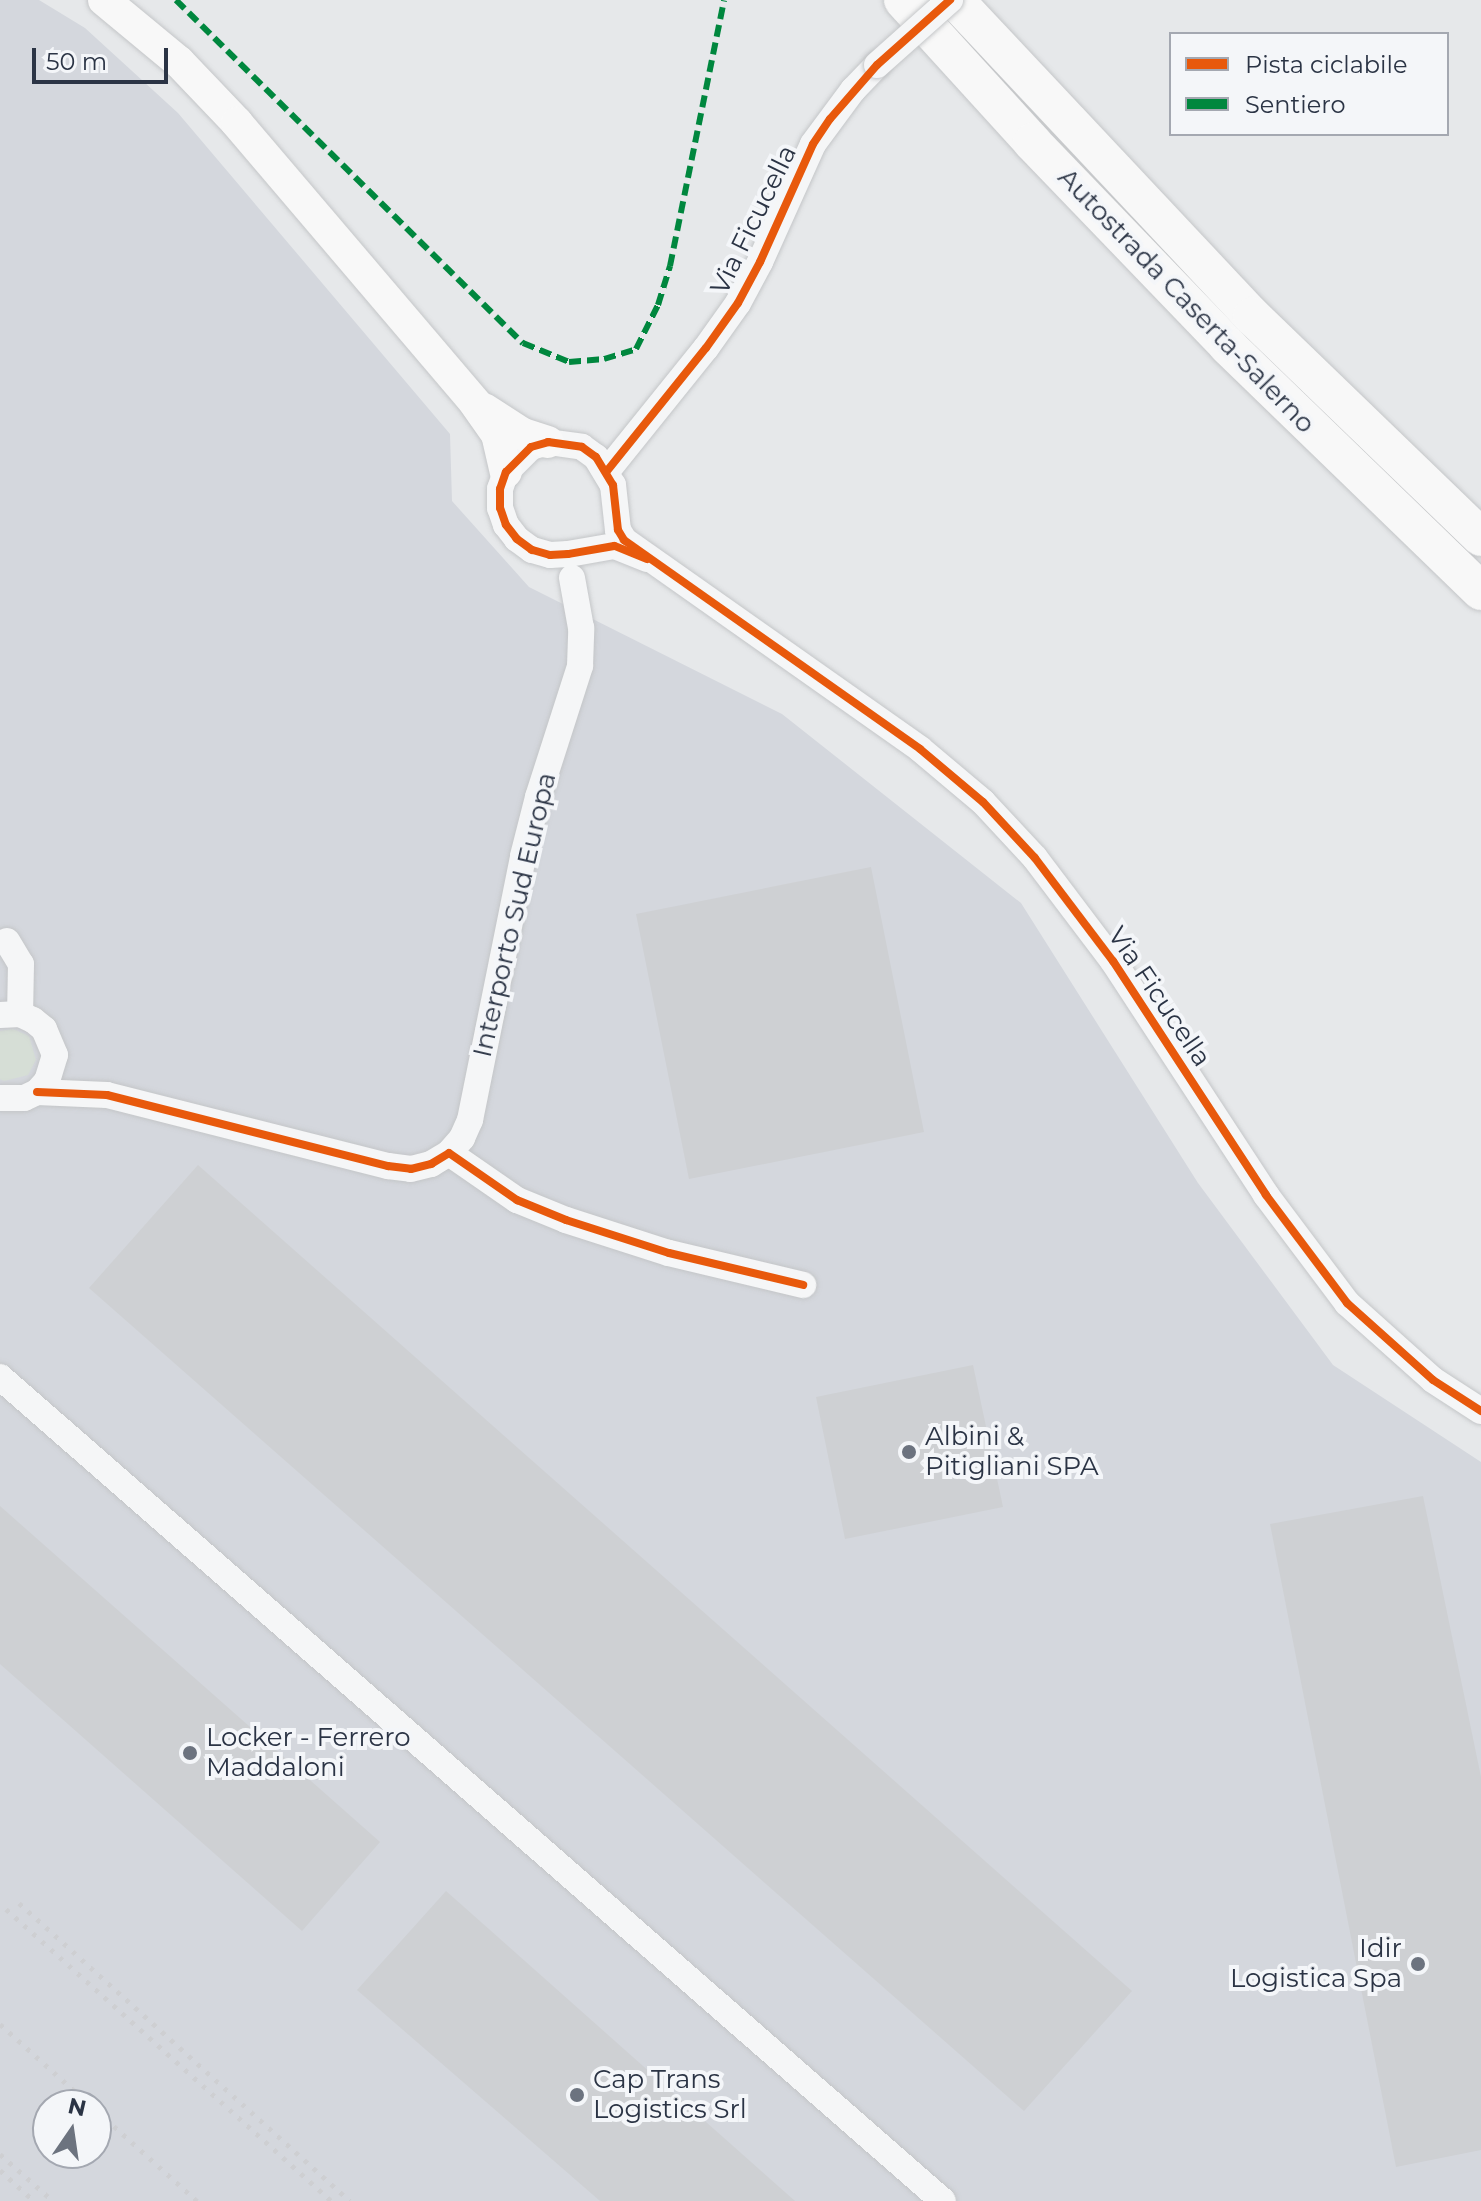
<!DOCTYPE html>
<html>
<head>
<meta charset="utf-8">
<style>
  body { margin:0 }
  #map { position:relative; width:1481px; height:2201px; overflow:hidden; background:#e6e8ea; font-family:Montserrat,sans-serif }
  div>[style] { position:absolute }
  .built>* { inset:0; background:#d4d7dd }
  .green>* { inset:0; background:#d6ded6 }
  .building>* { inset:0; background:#ced0d3 }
  .roads { filter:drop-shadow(0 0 2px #c4c6c8) drop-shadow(0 0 2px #c4c6c8) }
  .minor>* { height:26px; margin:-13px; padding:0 13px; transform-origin:13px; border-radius:13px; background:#f5f6f7 }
  .major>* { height:32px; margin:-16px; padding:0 16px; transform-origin:16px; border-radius:16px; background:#f8f8f8 }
  .highway>* { height:38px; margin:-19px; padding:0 19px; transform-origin:19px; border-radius:19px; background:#f8f8f8 }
  .rail>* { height:5px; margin-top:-2.5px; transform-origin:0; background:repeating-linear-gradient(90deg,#cecfd2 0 4px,transparent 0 12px) }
  .bridges { filter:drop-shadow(0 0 2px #c4c6c8) drop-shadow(0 0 2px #c4c6c8) }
  .minor-bridge>* { height:26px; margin:-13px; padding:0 13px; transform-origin:13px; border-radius:13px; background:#f5f6f7 }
  .quiet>* { height:6px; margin-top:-3px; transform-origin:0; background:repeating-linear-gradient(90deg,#00873e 0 12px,transparent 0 18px) }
  .cycleway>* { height:8px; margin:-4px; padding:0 4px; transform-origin:4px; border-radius:4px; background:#e8590c }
  .dots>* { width:22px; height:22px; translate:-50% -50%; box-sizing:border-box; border:4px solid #f4f6f9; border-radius:50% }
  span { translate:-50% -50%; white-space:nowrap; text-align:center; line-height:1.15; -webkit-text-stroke:8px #f4f6f9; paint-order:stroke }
  .street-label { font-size:26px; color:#2b3445 }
  .poi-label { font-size:26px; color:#2b3445 }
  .left { translate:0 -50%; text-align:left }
  .right { translate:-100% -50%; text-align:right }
  .legend { position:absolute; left:1169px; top:32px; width:280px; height:104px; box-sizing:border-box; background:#f4f6f9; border:2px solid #a4a8b1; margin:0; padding:10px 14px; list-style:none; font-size:24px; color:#2b3445 }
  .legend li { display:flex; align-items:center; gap:16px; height:40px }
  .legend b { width:40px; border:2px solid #a4a8b1 }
  .north { position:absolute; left:32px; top:2089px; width:80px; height:80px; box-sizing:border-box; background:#f4f6f9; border:2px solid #a4a8b1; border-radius:50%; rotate:13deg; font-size:22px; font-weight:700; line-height:32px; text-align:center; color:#2b3445 }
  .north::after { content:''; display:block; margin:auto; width:28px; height:36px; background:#6c737f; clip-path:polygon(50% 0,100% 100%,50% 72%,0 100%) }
  .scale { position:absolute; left:32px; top:48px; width:136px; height:36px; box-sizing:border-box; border:4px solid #2b3445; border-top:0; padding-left:10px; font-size:24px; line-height:28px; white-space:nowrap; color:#2b3445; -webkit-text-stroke:6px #f4f6f9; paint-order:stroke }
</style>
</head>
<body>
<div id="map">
  <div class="built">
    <i style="clip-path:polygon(evenodd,0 0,39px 0,85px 28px,178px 113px,450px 434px,452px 501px,529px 587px,782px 714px,1021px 903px,1198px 1183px,1333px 1365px,1481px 1462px,1481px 2201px,0 2201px,0 0,48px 2105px,96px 2105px,96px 2153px,48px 2153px,48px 2105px)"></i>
  </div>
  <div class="green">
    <i style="clip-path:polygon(13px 1029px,29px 1036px,36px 1060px,28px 1075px,4px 1081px,0 1079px,0 1031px)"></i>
  </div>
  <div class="building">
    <i style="clip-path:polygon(871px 867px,924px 1132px,689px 1179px,636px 914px)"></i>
    <i style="clip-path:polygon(198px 1165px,1132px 1991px,1024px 2111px,89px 1288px)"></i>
    <i style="clip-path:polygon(973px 1365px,1003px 1507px,845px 1539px,816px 1397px)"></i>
    <i style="clip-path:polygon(1423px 1496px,1481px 1777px,1481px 2150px,1396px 2167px,1270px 1524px)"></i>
    <i style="clip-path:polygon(0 1506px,380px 1842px,302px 1931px,0 1664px)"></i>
    <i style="clip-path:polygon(446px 1891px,795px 2201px,600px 2201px,357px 1990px)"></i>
  </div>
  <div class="roads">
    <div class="minor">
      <i style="left:607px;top:471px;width:158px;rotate:-51.2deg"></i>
      <i style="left:706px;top:348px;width:55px;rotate:-54.6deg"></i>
      <i style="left:738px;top:303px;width:47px;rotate:-61.8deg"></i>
      <i style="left:760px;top:262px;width:129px;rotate:-65.8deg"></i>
      <i style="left:813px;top:144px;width:67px;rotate:-53.5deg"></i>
      <i style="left:853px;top:90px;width:35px;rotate:-46deg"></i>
      <i style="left:647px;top:559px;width:35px;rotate:-158deg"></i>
      <i style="left:614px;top:546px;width:47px;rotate:170.1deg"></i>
      <i style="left:568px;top:554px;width:18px;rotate:177deg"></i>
      <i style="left:550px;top:555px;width:19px;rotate:-164deg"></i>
      <i style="left:532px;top:550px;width:19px;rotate:-144deg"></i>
      <i style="left:517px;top:539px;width:18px;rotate:-128deg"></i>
      <i style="left:506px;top:525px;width:18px;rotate:-109deg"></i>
      <i style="left:500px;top:508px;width:19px;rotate:-90deg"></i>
      <i style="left:500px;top:489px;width:18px;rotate:-71deg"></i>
      <i style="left:506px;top:472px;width:35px;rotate:-45deg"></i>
      <i style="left:531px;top:447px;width:18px;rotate:-16deg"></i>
      <i style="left:548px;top:442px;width:34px;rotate:8deg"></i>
      <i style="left:582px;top:447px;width:17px;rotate:36deg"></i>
      <i style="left:596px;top:457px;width:33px;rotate:59deg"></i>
      <i style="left:613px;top:485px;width:45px;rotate:83.7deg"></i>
      <i style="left:618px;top:530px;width:12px;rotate:59deg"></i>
      <i style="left:624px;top:540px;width:362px;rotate:35.2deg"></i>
      <i style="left:920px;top:749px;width:82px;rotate:40.1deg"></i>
      <i style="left:983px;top:802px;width:76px;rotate:47.1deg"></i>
      <i style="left:1035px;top:858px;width:129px;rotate:52.9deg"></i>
      <i style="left:1113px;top:961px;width:280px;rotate:56.8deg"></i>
      <i style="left:1266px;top:1195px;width:135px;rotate:53.1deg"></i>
      <i style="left:1347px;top:1303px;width:115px;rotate:41.8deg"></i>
      <i style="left:1433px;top:1380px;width:57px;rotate:32.9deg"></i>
      <i style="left:7px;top:941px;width:27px;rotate:59deg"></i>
      <i style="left:21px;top:964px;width:50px;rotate:91.1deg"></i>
      <i style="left:0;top:1015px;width:20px;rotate:-3deg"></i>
      <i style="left:20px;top:1014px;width:14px;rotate:25deg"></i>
      <i style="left:33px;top:1020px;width:14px;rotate:39deg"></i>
      <i style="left:44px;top:1029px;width:28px;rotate:67deg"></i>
      <i style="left:55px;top:1055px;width:27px;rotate:107deg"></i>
      <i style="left:47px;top:1081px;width:15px;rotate:132deg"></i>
      <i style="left:37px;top:1092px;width:14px;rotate:155deg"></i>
      <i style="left:24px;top:1098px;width:24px;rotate:180deg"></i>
      <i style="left:37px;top:1092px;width:70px;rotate:2.5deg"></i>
      <i style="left:107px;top:1095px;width:290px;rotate:14.2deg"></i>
      <i style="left:388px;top:1166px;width:23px;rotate:7deg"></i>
      <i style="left:411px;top:1169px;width:21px;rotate:-14deg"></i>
      <i style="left:431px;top:1164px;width:21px;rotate:-31deg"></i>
      <i style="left:449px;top:1153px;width:20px;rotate:-49deg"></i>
      <i style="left:462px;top:1138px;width:20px;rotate:-66deg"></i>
      <i style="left:470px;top:1120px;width:269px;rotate:-78.6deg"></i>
      <i style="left:523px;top:856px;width:61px;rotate:-75.7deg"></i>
      <i style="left:538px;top:797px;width:138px;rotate:-72.2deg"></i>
      <i style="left:580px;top:666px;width:38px;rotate:-88deg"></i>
      <i style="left:581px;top:628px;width:51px;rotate:-100.2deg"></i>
      <i style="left:449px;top:1153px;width:83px;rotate:34.7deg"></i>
      <i style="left:517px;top:1200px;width:53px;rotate:22.2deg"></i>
      <i style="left:566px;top:1220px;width:108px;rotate:17.8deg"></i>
      <i style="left:669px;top:1253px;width:138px;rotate:13.4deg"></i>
      <i style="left:0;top:1377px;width:1252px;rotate:41.15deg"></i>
    </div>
    <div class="major">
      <i style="left:104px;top:0;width:97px;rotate:39.6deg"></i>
      <i style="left:179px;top:62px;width:84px;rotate:46.4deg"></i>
      <i style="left:237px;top:123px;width:367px;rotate:49.6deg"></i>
      <i style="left:475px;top:403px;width:38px;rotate:55deg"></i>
      <i style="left:497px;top:434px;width:39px;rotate:77deg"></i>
      <i style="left:484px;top:409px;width:46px;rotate:32.7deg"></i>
      <i style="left:523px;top:434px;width:26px;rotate:18deg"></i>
    </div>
    <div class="highway">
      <i style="left:903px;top:0;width:192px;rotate:47.7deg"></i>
      <i style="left:1032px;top:142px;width:283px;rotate:46.1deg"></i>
      <i style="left:1228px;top:346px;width:352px;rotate:44.1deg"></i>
      <i style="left:955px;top:0;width:434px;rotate:46.8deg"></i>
      <i style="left:1252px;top:316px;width:318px;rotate:44deg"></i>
    </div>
  </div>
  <div class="rail">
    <i style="left:19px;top:1903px;width:445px;rotate:42deg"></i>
    <i style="left:6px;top:1909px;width:438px;rotate:41.9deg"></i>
    <i style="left:0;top:2024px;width:121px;rotate:42deg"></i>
    <i style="left:96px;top:2110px;width:136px;rotate:42deg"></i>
    <i style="left:0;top:2154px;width:71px;rotate:41.6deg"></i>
    <i style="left:0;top:2170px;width:46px;rotate:42.4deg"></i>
  </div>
  <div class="bridges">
    <div class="minor-bridge">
      <i style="left:877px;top:65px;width:98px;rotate:-41.7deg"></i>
    </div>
  </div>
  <div class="quiet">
    <i style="left:176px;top:0;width:488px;rotate:44.7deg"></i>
    <i style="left:523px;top:343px;width:50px;rotate:22.4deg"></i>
    <i style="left:569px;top:362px;width:35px;rotate:-5deg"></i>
    <i style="left:604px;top:359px;width:34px;rotate:-17deg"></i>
    <i style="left:636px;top:349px;width:49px;rotate:-63.4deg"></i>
    <i style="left:658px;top:305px;width:41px;rotate:-72.9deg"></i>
    <i style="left:670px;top:266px;width:271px;rotate:-78.5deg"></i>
  </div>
  <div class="cycleway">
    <i style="left:607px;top:471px;width:158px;rotate:-51.2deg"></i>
    <i style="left:706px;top:348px;width:55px;rotate:-54.6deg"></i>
    <i style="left:738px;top:303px;width:47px;rotate:-61.8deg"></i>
    <i style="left:760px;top:262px;width:129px;rotate:-65.8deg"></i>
    <i style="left:813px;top:144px;width:30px;rotate:-56deg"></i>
    <i style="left:830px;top:119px;width:72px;rotate:-49deg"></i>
    <i style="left:877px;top:65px;width:98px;rotate:-41.7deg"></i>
    <i style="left:647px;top:559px;width:35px;rotate:-158deg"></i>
    <i style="left:614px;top:546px;width:47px;rotate:170.1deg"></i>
    <i style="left:568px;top:554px;width:18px;rotate:177deg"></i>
    <i style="left:550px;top:555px;width:19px;rotate:-164deg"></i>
    <i style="left:532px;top:550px;width:19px;rotate:-144deg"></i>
    <i style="left:517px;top:539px;width:18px;rotate:-128deg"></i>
    <i style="left:506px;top:525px;width:18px;rotate:-109deg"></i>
    <i style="left:500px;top:508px;width:19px;rotate:-90deg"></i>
    <i style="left:500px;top:489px;width:18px;rotate:-71deg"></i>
    <i style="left:506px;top:472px;width:35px;rotate:-45deg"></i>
    <i style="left:531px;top:447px;width:18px;rotate:-16deg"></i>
    <i style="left:548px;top:442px;width:34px;rotate:8deg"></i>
    <i style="left:582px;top:447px;width:17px;rotate:36deg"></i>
    <i style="left:596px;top:457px;width:33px;rotate:59deg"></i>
    <i style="left:613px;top:485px;width:45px;rotate:83.7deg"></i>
    <i style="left:618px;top:530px;width:12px;rotate:59deg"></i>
    <i style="left:624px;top:540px;width:362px;rotate:35.2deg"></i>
    <i style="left:920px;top:749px;width:82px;rotate:40.1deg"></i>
    <i style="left:983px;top:802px;width:76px;rotate:47.1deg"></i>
    <i style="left:1035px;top:858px;width:129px;rotate:52.9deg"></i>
    <i style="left:1113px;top:961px;width:280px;rotate:56.8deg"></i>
    <i style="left:1266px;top:1195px;width:135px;rotate:53.1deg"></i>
    <i style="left:1347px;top:1303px;width:115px;rotate:41.8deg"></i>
    <i style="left:1433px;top:1380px;width:57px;rotate:32.9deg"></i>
    <i style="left:37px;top:1092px;width:70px;rotate:2.5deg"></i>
    <i style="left:107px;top:1095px;width:290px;rotate:14.2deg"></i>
    <i style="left:388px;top:1166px;width:23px;rotate:7deg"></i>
    <i style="left:411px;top:1169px;width:21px;rotate:-14deg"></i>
    <i style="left:431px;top:1164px;width:21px;rotate:-31deg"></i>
    <i style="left:449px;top:1153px;width:83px;rotate:34.7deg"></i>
    <i style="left:517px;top:1200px;width:53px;rotate:22.2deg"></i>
    <i style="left:566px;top:1220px;width:108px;rotate:17.8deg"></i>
    <i style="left:669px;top:1253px;width:138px;rotate:13.4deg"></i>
  </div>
  <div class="dots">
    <i style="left:909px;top:1452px;background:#6c737f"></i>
    <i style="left:190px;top:1753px;background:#6c737f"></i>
    <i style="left:1418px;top:1964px;background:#6c737f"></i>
    <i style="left:577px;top:2095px;background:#6c737f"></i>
  </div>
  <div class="street-label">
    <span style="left:754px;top:220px;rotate:-64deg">Via Ficucella</span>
    <span style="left:1186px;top:301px;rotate:46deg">Autostrada Caserta-Salerno</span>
    <span style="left:515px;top:915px;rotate:-77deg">Interporto Sud Europa</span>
    <span style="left:1159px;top:997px;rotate:56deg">Via Ficucella</span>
  </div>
  <div class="poi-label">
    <span class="left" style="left:925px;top:1452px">Albini &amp;<br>Pitigliani SPA</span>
    <span class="left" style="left:206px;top:1753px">Locker - Ferrero<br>Maddaloni</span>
    <span class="right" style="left:1402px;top:1964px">Idir<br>Logistica Spa</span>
    <span class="left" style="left:593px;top:2095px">Cap Trans<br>Logistics Srl</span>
  </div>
  <ul class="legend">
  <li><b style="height:10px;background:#e8590c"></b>Pista ciclabile</li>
  <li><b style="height:10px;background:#00873e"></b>Sentiero</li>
  </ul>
  <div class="north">N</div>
  <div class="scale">50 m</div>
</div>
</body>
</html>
